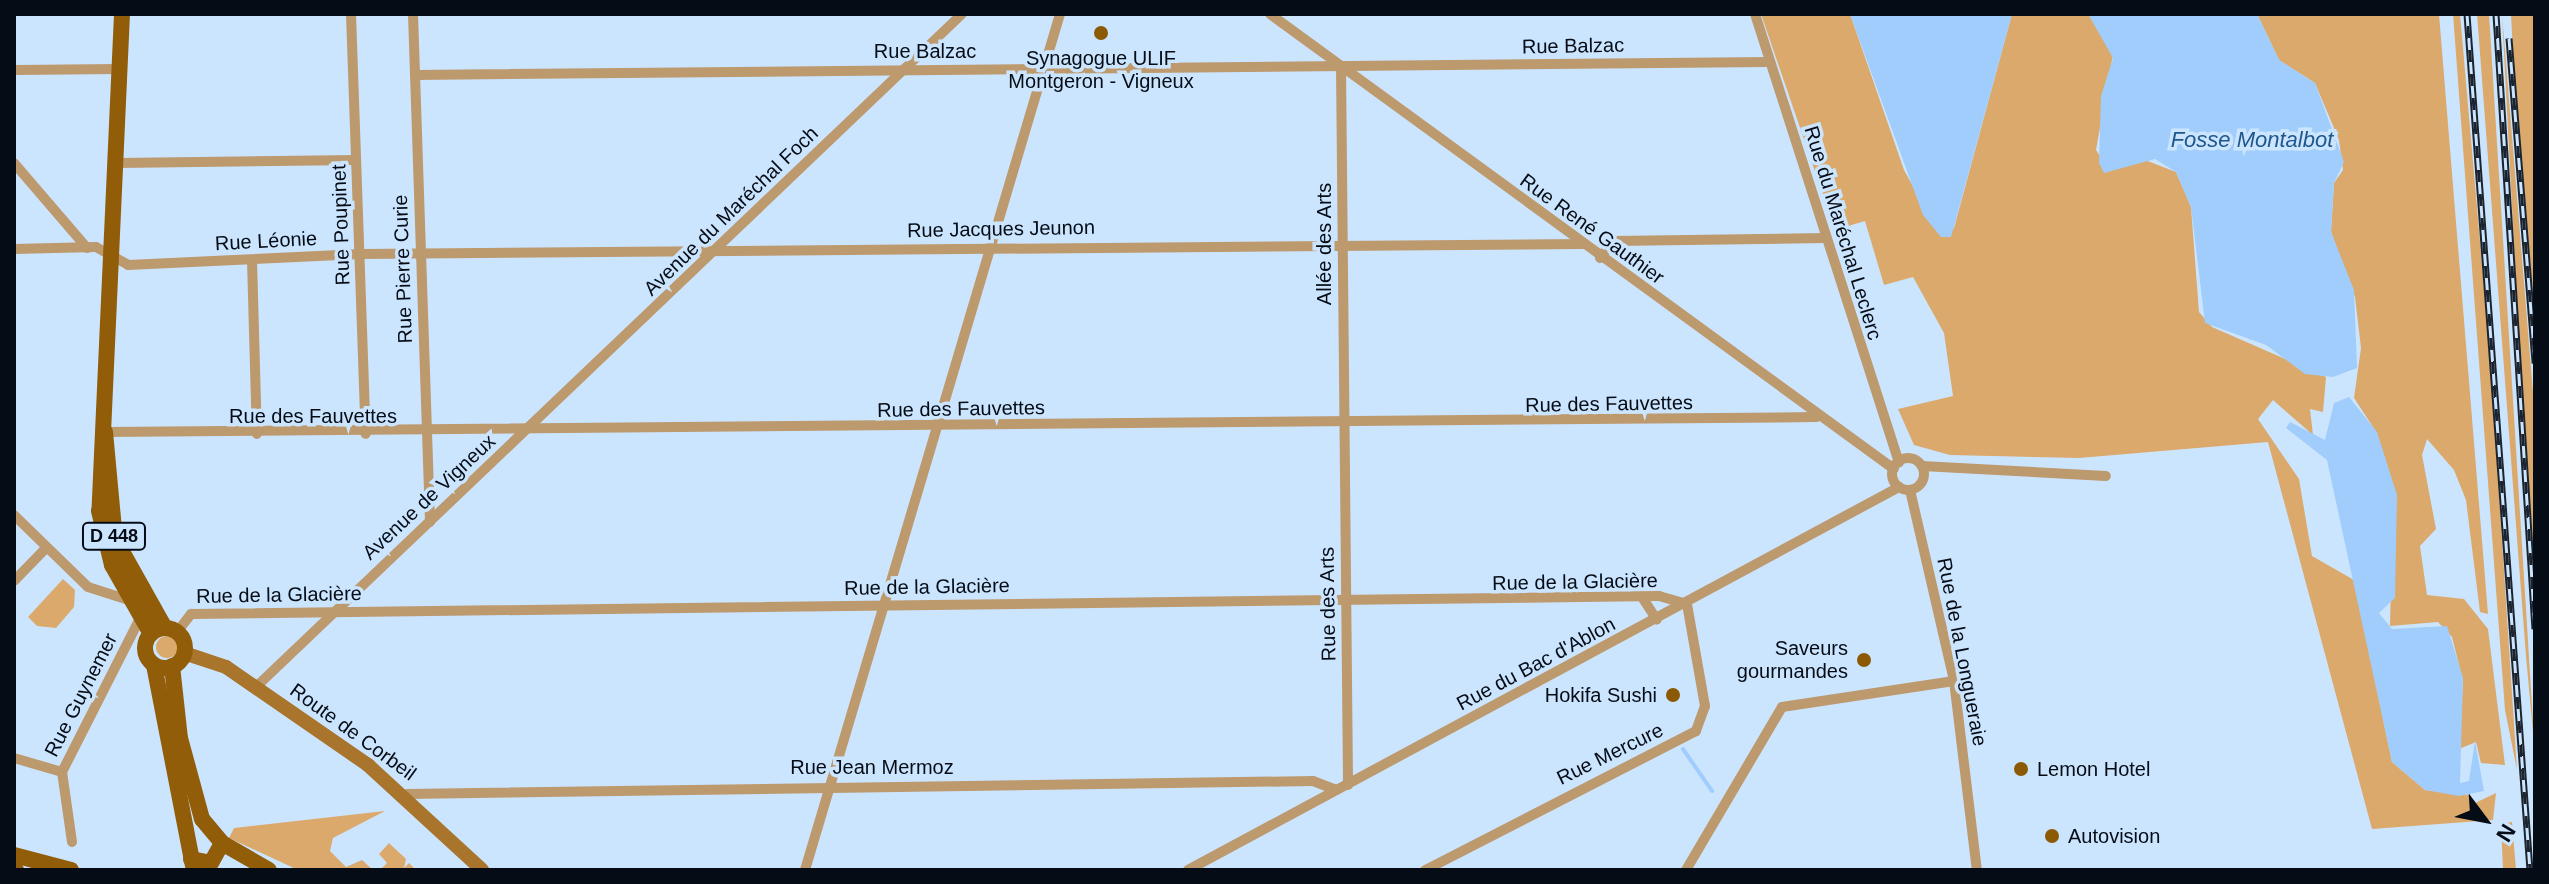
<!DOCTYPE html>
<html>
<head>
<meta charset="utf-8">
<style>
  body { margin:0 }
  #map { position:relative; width:2549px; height:884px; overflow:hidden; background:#cce5ff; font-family:Arial,sans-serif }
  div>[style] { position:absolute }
  .green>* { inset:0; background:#dba96b }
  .round { border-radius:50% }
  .water>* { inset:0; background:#a0cdfb }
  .stream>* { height:4px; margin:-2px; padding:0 2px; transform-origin:2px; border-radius:2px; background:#a0cdfb }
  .street>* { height:10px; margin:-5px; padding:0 5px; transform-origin:5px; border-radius:5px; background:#bd996e }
  .street>.ring { margin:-5px; padding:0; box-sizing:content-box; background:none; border:10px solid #bd996e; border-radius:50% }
  .secondary>* { height:14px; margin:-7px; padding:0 7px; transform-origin:7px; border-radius:7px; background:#a9742b }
  .primary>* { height:16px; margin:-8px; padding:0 8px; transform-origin:8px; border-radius:8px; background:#915d09 }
  .primary>.ring { margin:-8px; padding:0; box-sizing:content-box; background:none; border:16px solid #915d09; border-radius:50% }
  .rail>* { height:7px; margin-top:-3.5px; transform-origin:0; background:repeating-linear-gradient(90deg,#cce5ff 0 12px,#1b242e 0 24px); box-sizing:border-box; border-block:2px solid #1b242e }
  .dots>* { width:22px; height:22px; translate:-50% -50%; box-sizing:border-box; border:4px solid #cce5ff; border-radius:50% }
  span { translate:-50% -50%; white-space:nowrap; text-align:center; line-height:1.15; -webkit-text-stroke:7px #cce5ff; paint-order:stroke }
  .shield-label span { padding:2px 6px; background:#cce5ff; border:2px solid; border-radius:6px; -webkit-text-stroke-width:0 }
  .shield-label { font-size:18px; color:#050c15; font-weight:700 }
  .street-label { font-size:20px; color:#050c15 }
  .poi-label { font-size:20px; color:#050c15 }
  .right { translate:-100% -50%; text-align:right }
  .left { translate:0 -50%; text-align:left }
  .water-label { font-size:22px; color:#1e588d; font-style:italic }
  .frame { position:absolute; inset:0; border:16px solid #050c15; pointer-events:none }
  .north { position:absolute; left:2445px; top:780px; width:80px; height:80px; -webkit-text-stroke:6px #cce5ff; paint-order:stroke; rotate:122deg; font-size:22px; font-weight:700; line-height:32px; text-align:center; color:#050c15 }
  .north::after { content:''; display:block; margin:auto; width:28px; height:36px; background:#050c15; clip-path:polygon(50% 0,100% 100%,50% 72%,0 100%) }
</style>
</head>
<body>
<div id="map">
  <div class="green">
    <i style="clip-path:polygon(1761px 14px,1850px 14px,1904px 170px,1941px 237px,1954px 228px,2012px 14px,2092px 14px,2114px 49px,2096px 150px,2110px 171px,2140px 158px,2176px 172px,2191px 207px,2199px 312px,2212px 327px,2326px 377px,2323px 412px,2310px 409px,2313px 435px,2273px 400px,2258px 419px,2299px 479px,2312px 556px,2354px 580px,2392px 762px,2425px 790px,2469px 795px,2475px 803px,2496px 793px,2493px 820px,2372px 829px,2268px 442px,2079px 458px,1950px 455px,1914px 445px,1898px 409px,1953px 396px,1944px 333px,1913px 277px,1884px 285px,1865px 221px,1835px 230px)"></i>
    <i style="clip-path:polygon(2257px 14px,2439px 14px,2488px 614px,2480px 612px,2466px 500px,2454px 470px,2427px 439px,2422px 455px,2436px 529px,2420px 546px,2427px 595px,2464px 599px,2488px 629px,2505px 765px,2481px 763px,2476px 742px,2459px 749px,2463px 681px,2452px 637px,2438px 622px,2390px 626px,2393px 502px,2373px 427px,2354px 398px,2361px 348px,2355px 297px,2331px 232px,2334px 183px,2343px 170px,2339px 140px,2315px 83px,2279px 60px)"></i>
    <i style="clip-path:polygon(2453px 14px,2460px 14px,2490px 356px,2517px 770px,2505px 710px)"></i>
    <i style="clip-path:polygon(2477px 14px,2489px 14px,2535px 754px,2526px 656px)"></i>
    <i style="clip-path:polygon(2502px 14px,2535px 417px,2535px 578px,2520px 361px)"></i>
    <i style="clip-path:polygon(2511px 14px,2535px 14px,2535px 318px,2514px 74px)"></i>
    <i style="clip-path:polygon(63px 579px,75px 590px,74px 607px,56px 628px,37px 626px,28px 617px)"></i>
    <i class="round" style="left:156px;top:636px;width:22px;height:22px"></i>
    <i style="clip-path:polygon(385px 811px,333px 838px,330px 851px,346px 867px,362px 860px,373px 870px,298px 870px,229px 838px,234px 828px)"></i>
    <i style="clip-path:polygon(2512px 822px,2516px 870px,2503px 870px,2501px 824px)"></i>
    <i style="clip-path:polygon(389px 843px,406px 859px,404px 868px,409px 863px,416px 870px,380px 870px,387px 863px,379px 854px)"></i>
  </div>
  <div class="water">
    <i style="clip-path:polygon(1850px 14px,2012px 14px,1951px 237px,1941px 237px,1923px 215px)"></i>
    <i style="clip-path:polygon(2088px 14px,2257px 14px,2279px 60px,2315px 83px,2344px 162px,2334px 183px,2331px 232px,2354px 290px,2357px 368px,2333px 377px,2305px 374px,2266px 345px,2205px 323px,2191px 207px,2176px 172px,2155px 159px,2104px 173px,2099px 163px,2101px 96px,2113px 58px)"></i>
    <i style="clip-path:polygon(2349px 397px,2377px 432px,2397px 495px,2395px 598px,2379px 613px,2392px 629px,2447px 626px,2463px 678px,2460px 783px,2469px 781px,2475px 741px,2484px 791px,2459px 796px,2425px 790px,2392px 762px,2327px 460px,2286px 428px,2290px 422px,2325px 440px,2334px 403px)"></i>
  </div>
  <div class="stream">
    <i style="left:1683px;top:749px;width:51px;rotate:55.4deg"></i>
  </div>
  <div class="street">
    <i style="left:351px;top:14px;width:420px;rotate:88deg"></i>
    <i style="left:413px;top:14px;width:508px;rotate:88.08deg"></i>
    <i style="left:1270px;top:14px;width:772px;rotate:36.1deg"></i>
    <i style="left:1755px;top:14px;width:471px;rotate:72.2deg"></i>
    <i style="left:1341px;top:66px;width:719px;rotate:89.44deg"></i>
    <i style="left:14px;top:70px;width:105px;rotate:-0.5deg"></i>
    <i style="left:415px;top:75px;width:1355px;rotate:-0.55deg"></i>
    <i style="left:14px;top:163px;width:112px;rotate:49.3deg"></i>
    <i style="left:117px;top:163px;width:239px;rotate:-0.7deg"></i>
    <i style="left:14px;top:249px;width:82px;rotate:-1.4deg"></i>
    <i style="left:96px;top:247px;width:37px;rotate:29deg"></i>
    <i style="left:128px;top:265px;width:233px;rotate:-2.7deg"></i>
    <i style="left:361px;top:254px;width:1222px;rotate:-0.47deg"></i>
    <i style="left:1600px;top:258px;width:21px;rotate:-53deg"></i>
    <i style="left:1613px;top:241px;width:213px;rotate:-0.8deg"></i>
    <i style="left:252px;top:260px;width:174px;rotate:88.4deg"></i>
    <i style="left:105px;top:432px;width:1712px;rotate:-0.5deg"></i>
    <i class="ring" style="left:1892px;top:458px;width:22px;height:22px"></i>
    <i style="left:1922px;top:466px;width:184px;rotate:3.1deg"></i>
    <i style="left:1910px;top:490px;width:196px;rotate:77deg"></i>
    <i style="left:1954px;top:681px;width:190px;rotate:83.1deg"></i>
    <i style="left:14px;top:515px;width:103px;rotate:44.2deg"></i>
    <i style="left:88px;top:587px;width:46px;rotate:17.7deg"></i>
    <i style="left:14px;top:581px;width:46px;rotate:-45.9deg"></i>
    <i style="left:1642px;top:597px;width:27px;rotate:57deg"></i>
    <i style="left:177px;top:632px;width:23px;rotate:-52deg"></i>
    <i style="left:191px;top:614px;width:1468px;rotate:-0.7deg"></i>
    <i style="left:1659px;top:596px;width:29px;rotate:16deg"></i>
    <i style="left:1687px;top:604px;width:104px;rotate:80deg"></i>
    <i style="left:1705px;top:706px;width:27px;rotate:110deg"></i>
    <i style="left:1696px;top:731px;width:305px;rotate:152.8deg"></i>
    <i style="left:256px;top:687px;width:975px;rotate:-43.63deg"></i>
    <i style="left:14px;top:758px;width:50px;rotate:16.3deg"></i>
    <i style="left:407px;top:794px;width:906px;rotate:-0.82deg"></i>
    <i style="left:1313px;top:781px;width:25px;rotate:21deg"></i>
    <i style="left:72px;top:842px;width:71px;rotate:-98.1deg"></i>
    <i style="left:62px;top:772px;width:175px;rotate:-63.1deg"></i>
    <i style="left:805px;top:870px;width:893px;rotate:-73.41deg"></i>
    <i style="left:1188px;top:870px;width:808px;rotate:-28.31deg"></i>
    <i style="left:1686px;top:870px;width:189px;rotate:-59.5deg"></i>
    <i style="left:1782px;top:707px;width:174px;rotate:-8.6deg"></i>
  </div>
  <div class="secondary">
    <i style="left:184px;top:653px;width:44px;rotate:18.4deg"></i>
    <i style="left:226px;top:667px;width:173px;rotate:34.6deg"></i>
    <i style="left:368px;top:765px;width:155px;rotate:42.6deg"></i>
  </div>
  <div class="primary">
    <i style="left:122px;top:14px;width:498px;rotate:92.6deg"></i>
    <i style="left:99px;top:511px;width:56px;rotate:76.5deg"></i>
    <i style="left:112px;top:565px;width:79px;rotate:60.5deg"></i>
    <i style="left:105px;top:432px;width:107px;rotate:84.7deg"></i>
    <i style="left:115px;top:539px;width:102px;rotate:60.7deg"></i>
    <i class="ring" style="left:145px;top:628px;width:24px;height:24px"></i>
    <i style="left:154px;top:665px;width:209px;rotate:79deg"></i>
    <i style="left:172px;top:666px;width:72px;rotate:83.7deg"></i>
    <i style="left:180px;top:738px;width:84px;rotate:74.8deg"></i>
    <i style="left:202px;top:819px;width:31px;rotate:50deg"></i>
    <i style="left:222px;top:843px;width:54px;rotate:29.9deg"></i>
    <i style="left:14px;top:855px;width:59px;rotate:14.7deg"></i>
    <i style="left:191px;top:859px;width:20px;rotate:11deg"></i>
    <i style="left:211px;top:863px;width:23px;rotate:-61deg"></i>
    <i style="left:14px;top:870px;width:2px"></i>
  </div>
  <div class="rail">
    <i style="left:2467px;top:14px;width:858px;rotate:85.79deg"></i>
    <i style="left:2496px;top:14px;width:616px;rotate:86.37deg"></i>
    <i style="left:2509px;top:38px;width:326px;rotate:85.4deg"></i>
  </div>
  <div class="dots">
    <i style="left:1101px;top:33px;background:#8c5a05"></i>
    <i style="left:1864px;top:660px;background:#8c5a05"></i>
    <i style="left:1673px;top:695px;background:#8c5a05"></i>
    <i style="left:2021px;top:769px;background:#8c5a05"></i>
    <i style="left:2052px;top:836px;background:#8c5a05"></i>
  </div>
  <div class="shield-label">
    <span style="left:114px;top:536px">D 448</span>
  </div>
  <div class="street-label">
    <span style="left:1573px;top:46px;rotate:-1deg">Rue Balzac</span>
    <span style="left:925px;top:51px">Rue Balzac</span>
    <span style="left:731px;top:211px;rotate:-44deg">Avenue du Maréchal Foch</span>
    <span style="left:341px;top:225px;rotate:-92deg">Rue Poupinet</span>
    <span style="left:1001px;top:229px;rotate:-1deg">Rue Jacques Jeunon</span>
    <span style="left:1592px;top:229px;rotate:36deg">Rue René Gauthier</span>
    <span style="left:1843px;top:233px;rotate:73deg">Rue du Maréchal Leclerc</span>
    <span style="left:266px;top:241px;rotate:-3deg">Rue Léonie</span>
    <span style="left:1324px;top:244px;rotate:-90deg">Allée des Arts</span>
    <span style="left:403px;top:269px;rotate:-92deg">Rue Pierre Curie</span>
    <span style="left:1609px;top:404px;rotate:-1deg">Rue des Fauvettes</span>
    <span style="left:961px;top:409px;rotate:-1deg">Rue des Fauvettes</span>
    <span style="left:313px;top:416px">Rue des Fauvettes</span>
    <span style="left:429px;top:497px;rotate:-43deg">Avenue de Vigneux</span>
    <span style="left:1575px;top:582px;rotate:-1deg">Rue de la Glacière</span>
    <span style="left:927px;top:587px;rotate:-1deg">Rue de la Glacière</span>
    <span style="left:279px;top:595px;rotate:-1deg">Rue de la Glacière</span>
    <span style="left:1328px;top:604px;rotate:-91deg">Rue des Arts</span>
    <span style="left:1962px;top:652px;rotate:79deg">Rue de la Longueraie</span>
    <span style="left:1536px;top:664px;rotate:-28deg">Rue du Bac d'Ablon</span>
    <span style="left:81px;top:695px;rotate:-63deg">Rue Guynemer</span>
    <span style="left:353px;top:732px;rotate:36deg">Route de Corbeil</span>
    <span style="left:1610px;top:754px;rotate:-26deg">Rue Mercure</span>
    <span style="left:872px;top:767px">Rue Jean Mermoz</span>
  </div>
  <div class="poi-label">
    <span style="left:1101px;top:70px">Synagogue ULIF<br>Montgeron - Vigneux</span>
    <span class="right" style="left:1848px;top:660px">Saveurs<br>gourmandes</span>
    <span class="right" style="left:1657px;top:695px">Hokifa Sushi</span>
    <span class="left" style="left:2037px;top:769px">Lemon Hotel</span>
    <span class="left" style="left:2068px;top:836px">Autovision</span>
  </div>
  <div class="water-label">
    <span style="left:2252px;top:140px">Fosse Montalbot</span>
  </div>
  <div class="frame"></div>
  <div class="north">N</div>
</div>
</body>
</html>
